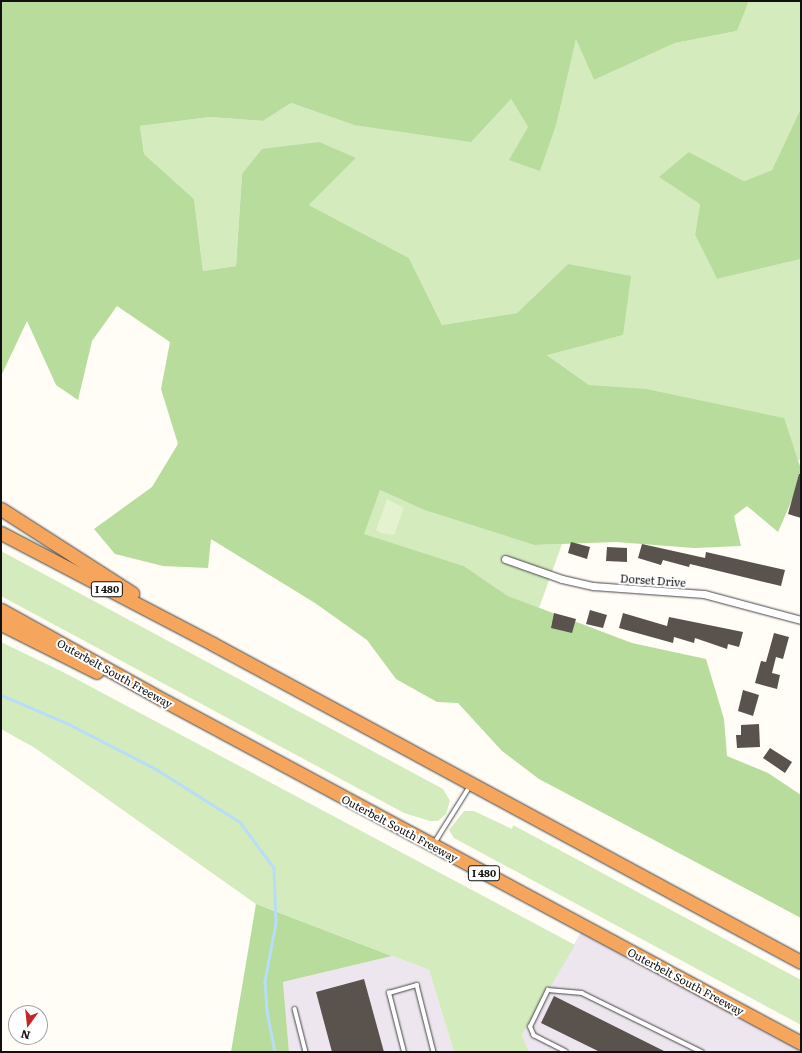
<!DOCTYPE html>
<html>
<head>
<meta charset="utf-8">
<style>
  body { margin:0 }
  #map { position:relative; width:802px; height:1053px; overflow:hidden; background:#fffdf5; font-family:Literata,serif }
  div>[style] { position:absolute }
  .industrial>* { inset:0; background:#eee6ef }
  .green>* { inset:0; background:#d4ebbd }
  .forest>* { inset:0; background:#b7dc9b }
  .pitch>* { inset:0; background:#e5f2cf }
  .stream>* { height:2.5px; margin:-1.25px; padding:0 1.25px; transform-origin:1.25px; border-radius:1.25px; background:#b8def7 }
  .building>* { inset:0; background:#5a524d }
  .roads { filter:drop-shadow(0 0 1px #444) drop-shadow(0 0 1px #444) }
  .lane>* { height:3.5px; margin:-1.75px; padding:0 1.75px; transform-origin:1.75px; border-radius:1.75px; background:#fff }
  .street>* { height:7px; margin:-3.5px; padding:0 3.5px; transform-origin:3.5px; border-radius:3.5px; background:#fff }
  .highway>* { height:13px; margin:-6.5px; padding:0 6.5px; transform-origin:6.5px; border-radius:6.5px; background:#f6a65c }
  span { translate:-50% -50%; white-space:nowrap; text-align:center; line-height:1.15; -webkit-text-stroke:4px #fff; paint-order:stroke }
  .shield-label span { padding:1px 3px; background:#fff; border:1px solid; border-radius:3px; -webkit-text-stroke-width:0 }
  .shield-label { font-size:10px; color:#111; font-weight:700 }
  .street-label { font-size:11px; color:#111 }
  .frame { position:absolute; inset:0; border:2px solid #111; pointer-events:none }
  .north { position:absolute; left:8px; top:1005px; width:40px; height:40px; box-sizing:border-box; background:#fff; border:1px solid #a0a0a0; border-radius:50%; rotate:195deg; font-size:11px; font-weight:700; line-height:16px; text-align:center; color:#111 }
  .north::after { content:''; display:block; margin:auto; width:14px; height:18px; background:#c42529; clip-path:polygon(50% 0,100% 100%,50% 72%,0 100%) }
</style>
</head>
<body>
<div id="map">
  <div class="industrial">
    <i style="clip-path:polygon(584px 927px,801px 1043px,801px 1052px,529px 1052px,522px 1035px)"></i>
    <i style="clip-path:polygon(392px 956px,429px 970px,454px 1052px,289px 1052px,283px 982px)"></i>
  </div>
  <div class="green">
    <i style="clip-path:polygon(749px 1px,801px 1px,801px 108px,772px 170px,744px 181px,689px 152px,700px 204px,695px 235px,717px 279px,801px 259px,801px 460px,798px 460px,783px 418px,589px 385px,546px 354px,623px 335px,568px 264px,517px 313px,442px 325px,409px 258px,309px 205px,356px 158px,242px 174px,236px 266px,203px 271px,194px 199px,144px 154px,140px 126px,210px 117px,263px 121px,291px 103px,354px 125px,511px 99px,528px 127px,557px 122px,576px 38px,594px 80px,675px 43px,737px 31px)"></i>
    <i style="clip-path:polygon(380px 490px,424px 510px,534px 545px,562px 544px,539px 608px,508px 596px,464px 566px,363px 534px)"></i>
    <i style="clip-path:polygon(1px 551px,443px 789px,450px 801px,446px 814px,438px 821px,430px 821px,404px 813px,1px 596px)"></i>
    <i style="clip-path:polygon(1px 642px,65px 673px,575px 945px,522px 1035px,529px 1052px,454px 1052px,429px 970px,256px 904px,35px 748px,1px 729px)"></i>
    <i style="clip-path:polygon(464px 811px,474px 811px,512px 829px,513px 825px,801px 980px,801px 1025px,454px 838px,449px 830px)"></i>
  </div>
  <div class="forest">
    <i style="clip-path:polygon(1px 1px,749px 1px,737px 31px,675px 43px,594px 80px,576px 39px,557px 122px,540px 171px,509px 160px,528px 127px,511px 99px,471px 142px,354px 125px,291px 103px,263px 121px,210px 117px,140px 126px,144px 154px,194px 199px,203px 271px,236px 266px,242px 174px,262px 149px,319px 142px,356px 158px,309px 205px,409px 258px,442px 325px,517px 313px,568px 264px,631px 276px,623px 335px,547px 355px,589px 385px,646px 389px,784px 418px,801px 469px,801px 479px,778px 532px,747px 506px,734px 516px,741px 546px,694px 548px,616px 542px,534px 545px,424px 510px,380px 490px,364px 534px,464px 566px,508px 596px,632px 643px,706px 659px,724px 719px,727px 756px,768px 773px,801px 795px,801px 918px,539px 779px,502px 751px,458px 703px,437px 702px,396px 679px,367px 640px,315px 603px,211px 539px,208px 568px,163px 566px,115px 554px,94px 529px,152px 487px,178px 444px,161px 389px,170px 342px,117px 306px,92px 341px,78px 400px,56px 385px,27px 321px,1px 376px)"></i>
    <i style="clip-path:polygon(801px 108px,801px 259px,717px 279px,695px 235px,700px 204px,659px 177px,689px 152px,744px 181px,772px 170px)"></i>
    <i style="clip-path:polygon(256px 904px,392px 956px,283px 982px,289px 1052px,231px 1052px)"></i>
  </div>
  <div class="pitch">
    <i style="clip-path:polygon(387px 499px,404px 508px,394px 535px,381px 533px,376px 530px)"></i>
  </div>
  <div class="stream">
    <i style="left:1px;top:695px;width:72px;rotate:23deg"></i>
    <i style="left:67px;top:723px;width:100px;rotate:27.3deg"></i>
    <i style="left:156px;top:769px;width:99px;rotate:32.2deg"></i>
    <i style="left:240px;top:822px;width:57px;rotate:53.5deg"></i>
    <i style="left:274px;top:868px;width:55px;rotate:87.9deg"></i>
    <i style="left:276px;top:923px;width:59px;rotate:100.7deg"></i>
    <i style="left:265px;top:981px;width:30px;rotate:86deg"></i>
    <i style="left:267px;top:1011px;width:42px;rotate:79deg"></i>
  </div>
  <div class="building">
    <i style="clip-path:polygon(799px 474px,801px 474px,801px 518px,788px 514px)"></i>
    <i style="clip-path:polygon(571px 542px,590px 547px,587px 559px,568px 553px)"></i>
    <i style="clip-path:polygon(642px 544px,705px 558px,706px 552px,785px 570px,781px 586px,690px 564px,689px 567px,663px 560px,661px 565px,638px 558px)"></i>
    <i style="clip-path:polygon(607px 547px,627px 548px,627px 562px,606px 561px)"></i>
    <i style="clip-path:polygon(590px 610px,607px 615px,603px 628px,586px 624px)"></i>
    <i style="clip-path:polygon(554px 613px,576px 619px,572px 633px,551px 628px)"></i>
    <i style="clip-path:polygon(623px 613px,667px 626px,669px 617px,743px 632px,739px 647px,728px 644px,727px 649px,695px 638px,694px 643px,674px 637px,673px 643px,619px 628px)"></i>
    <i style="clip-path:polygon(774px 633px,789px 637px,783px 659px,776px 657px,772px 673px,780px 675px,777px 689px,755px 683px,761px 661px,766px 662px)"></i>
    <i style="clip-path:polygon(743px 690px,759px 695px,753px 716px,738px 711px)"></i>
    <i style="clip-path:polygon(759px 724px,760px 747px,737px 748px,736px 735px,741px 735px,741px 725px)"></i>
    <i style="clip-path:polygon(770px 748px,792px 762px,785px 773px,763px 758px)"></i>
    <i style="clip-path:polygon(364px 979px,384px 1052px,332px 1052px,316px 992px)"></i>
    <i style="clip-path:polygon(554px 996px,666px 1052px,600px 1052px,541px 1023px)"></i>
  </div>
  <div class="roads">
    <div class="lane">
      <i style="left:435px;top:842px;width:66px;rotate:-58deg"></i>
      <i style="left:295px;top:1009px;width:44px;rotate:75.7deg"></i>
      <i style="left:404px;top:1052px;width:61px;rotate:-104.3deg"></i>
      <i style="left:389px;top:993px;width:29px;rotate:-16deg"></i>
      <i style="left:417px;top:985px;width:69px;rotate:75.8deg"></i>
      <i style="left:566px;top:1052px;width:36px;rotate:-153deg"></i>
      <i style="left:534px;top:1036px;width:10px;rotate:-114deg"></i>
      <i style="left:530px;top:1027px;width:41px;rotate:-64.1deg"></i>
      <i style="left:548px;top:990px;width:34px;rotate:5deg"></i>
      <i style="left:582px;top:993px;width:134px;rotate:26.2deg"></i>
    </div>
    <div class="street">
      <i style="left:505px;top:559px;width:60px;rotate:19.3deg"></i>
      <i style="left:562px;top:579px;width:32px;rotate:13deg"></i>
      <i style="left:593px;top:586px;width:111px;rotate:4.1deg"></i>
      <i style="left:704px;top:594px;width:100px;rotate:15deg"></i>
    </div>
    <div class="highway">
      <i style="left:1px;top:509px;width:156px;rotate:32.7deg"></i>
      <i style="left:1px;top:533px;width:239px;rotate:27.6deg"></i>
      <i style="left:213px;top:644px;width:668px;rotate:28.41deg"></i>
      <i style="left:1px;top:610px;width:190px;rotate:29deg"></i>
      <i style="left:167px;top:702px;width:720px;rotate:28.27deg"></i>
      <i style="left:1px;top:624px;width:107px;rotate:26.6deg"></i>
    </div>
  </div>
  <div class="shield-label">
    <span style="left:107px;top:589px">I 480</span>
    <span style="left:484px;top:873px">I 480</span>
  </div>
  <div class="street-label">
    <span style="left:653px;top:580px;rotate:4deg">Dorset Drive</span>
    <span style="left:115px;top:673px;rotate:29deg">Outerbelt South Freeway</span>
    <span style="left:400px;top:828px;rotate:28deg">Outerbelt South Freeway</span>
    <span style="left:686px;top:981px;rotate:28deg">Outerbelt South Freeway</span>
  </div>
  <div class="frame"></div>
  <div class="north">N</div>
</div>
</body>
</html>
